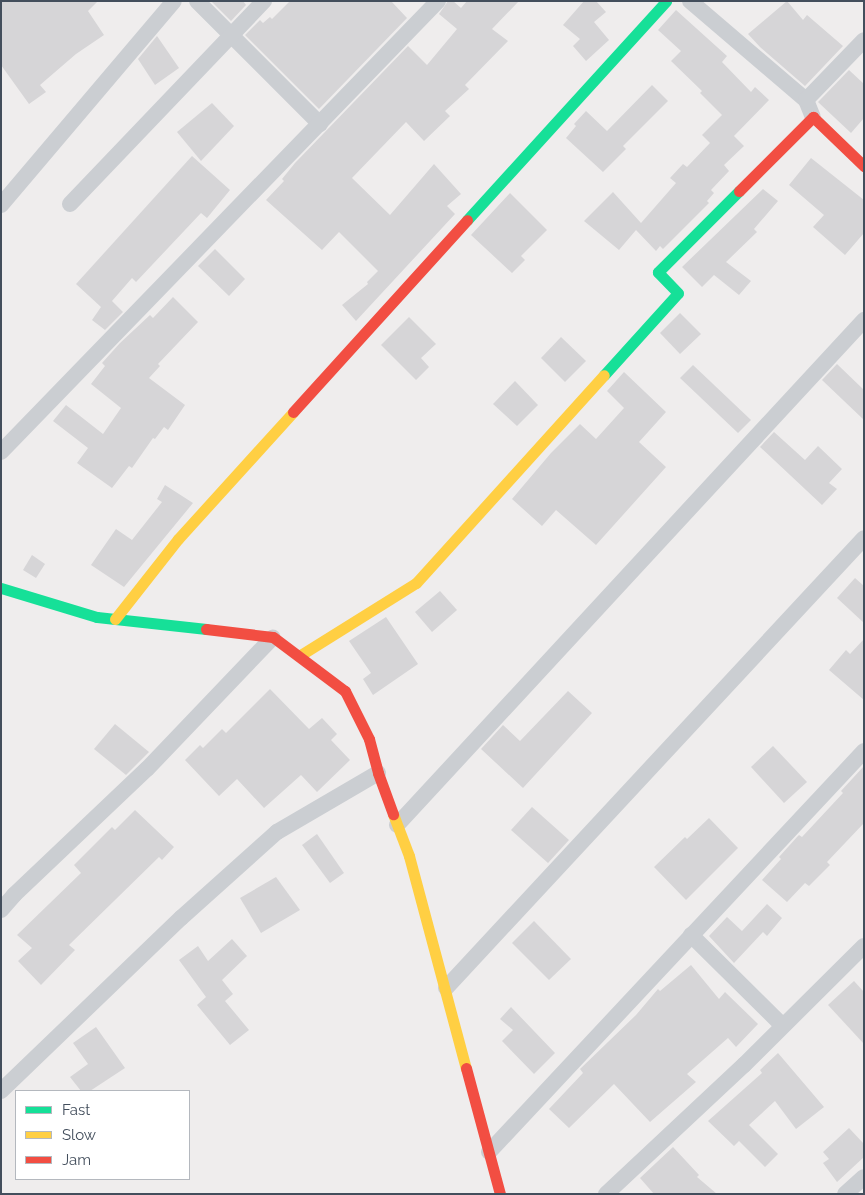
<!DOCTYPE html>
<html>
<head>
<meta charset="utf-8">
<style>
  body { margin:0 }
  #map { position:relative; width:865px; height:1195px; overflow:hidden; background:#efeded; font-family:Raleway,sans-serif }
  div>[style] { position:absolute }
  .building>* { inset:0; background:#d6d5d7 }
  .street>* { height:16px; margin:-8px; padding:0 8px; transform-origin:8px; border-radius:8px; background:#cbced2 }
  .fast>* { height:11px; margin:-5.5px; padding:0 5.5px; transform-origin:5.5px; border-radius:5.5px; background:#16e098 }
  .slow>* { height:11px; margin:-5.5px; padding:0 5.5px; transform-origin:5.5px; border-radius:5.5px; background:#ffcf43 }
  .jam>* { height:11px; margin:-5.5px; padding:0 5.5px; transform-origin:5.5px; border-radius:5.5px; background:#f24e42 }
  span { translate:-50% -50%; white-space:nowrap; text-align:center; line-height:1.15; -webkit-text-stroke:5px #fff; paint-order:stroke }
  .frame { position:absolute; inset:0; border:2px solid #434e5c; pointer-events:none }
  .legend { position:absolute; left:15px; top:1090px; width:175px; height:90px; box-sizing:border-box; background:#fff; border:1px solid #b4b8be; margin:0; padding:6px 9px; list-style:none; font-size:15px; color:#434e5c }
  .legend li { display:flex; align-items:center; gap:10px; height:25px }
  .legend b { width:25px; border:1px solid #b4b8be }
</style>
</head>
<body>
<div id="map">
  <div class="building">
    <i style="clip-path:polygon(1px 1px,98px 1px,88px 11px,104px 35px,76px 54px,40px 85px,46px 92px,29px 104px,1px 65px)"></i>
    <i style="clip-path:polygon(211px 1px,243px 1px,246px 5px,231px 21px)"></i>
    <i style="clip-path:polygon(290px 1px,391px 1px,407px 18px,319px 109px,245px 35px,260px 20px,263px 23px,270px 17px,272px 19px)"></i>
    <i style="clip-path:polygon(448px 1px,453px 1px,461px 8px,467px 1px,519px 1px,492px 29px,508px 41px,465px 85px,469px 89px,445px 111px,450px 116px,424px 141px,406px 122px,352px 178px,390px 215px,434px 164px,461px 194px,447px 206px,455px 214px,356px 321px,342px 305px,368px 284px,367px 282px,378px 271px,339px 232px,322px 250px,266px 200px,284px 181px,282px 179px,295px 163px,408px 46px,427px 65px,457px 29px,439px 14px)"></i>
    <i style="clip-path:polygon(584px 1px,596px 1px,606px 12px,594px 22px,609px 40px,586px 61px,573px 46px,580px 39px,563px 25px)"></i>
    <i style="clip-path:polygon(787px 1px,803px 20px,807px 15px,843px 46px,805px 86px,760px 47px,748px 34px)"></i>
    <i style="clip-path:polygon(676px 10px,727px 56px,722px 62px,751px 92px,755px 87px,769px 100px,734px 136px,744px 146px,724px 165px,729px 171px,711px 190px,714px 193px,707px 201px,709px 203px,663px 249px,660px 246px,656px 251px,636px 230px,619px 250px,584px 221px,613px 192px,641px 223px,676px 183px,670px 178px,683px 164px,687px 167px,710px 143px,702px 135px,722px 115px,700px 93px,702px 91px,671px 61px,681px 51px,658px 30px)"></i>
    <i style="clip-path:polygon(157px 36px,179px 68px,155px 85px,138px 59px)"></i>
    <i style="clip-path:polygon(849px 70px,864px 84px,864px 118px,851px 133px,818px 102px)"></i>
    <i style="clip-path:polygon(652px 85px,668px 101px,623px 146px,626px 149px,603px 172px,566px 138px,576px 126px,574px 124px,586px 111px,607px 131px)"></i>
    <i style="clip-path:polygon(212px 103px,234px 126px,201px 161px,177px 132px)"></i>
    <i style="clip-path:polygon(192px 156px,230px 190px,207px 218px,201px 213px,136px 282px,132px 278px,112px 301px,123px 312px,105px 330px,92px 320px,101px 307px,76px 284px)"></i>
    <i style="clip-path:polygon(811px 158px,864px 200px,864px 233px,845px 255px,813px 227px,824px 215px,789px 185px)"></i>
    <i style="clip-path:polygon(763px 189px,778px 201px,754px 229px,757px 232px,726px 262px,751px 281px,739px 295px,714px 275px,702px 287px,682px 267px)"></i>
    <i style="clip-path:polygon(510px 193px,547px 230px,521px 256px,525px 260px,512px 273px,471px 235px)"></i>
    <i style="clip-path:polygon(215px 249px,245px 279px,229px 296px,198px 266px)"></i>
    <i style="clip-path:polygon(173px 297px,198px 322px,158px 364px,160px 366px,149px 378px,185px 405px,168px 430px,164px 427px,155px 439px,153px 438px,132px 468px,129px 466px,112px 488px,77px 463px,88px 448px,53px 421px,66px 405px,103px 434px,121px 408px,91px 384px,105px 366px,102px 363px,120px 343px,150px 315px,153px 318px)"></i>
    <i style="clip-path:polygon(680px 313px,701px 334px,680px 354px,660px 333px)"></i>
    <i style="clip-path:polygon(409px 317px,436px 344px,421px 358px,429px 367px,416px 380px,381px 345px)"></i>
    <i style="clip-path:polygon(561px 337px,586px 361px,565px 382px,541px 358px)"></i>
    <i style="clip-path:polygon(837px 364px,864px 390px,864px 420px,822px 380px)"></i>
    <i style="clip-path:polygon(693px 365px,751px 420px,738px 433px,680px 378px)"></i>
    <i style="clip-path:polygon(624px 372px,666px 412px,639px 442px,666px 467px,596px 545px,556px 510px,542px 526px,512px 499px,551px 453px,580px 424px,596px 439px,624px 408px,607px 391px)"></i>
    <i style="clip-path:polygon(515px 381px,538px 405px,517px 426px,493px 404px)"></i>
    <i style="clip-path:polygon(774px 432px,805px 460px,818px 446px,842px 469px,829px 483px,837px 489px,822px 505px,760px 447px)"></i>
    <i style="clip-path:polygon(165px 485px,193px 503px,124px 587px,91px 565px,116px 529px,132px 540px,162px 502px,157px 499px)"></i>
    <i style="clip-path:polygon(32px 555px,45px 564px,36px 578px,23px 570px)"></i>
    <i style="clip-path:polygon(855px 578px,864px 586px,864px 623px,837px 598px)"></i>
    <i style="clip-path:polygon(440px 591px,457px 610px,432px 632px,415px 612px)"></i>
    <i style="clip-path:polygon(386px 617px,418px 664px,373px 695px,363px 679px,371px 673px,349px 641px)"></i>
    <i style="clip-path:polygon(864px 639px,864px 700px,829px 670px,846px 650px,850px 654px)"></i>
    <i style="clip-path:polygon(270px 689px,309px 729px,322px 718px,337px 734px,331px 740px,350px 760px,317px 792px,301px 775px,264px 808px,237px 779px,219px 796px,185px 760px,200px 745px,203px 748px,222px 729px,226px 733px)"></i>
    <i style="clip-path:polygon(568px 691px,592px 713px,523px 788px,481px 749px,503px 725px,520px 741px)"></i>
    <i style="clip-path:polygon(115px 724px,149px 752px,126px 775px,94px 749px)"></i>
    <i style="clip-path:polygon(773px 746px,807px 782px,784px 803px,751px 767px)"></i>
    <i style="clip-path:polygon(864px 766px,864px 823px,827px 862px,830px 865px,809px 886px,805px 883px,787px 902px,762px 880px,781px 859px,779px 857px,797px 837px,799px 835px,802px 837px,843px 793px,841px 791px)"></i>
    <i style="clip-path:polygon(532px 807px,569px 840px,548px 863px,511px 830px)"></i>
    <i style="clip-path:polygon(135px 810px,174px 847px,162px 860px,159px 857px,69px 945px,75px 950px,41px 985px,18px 961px,32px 948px,17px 935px,81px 873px,74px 865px,112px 827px,115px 830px)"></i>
    <i style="clip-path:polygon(709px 818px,738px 848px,686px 900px,654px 867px,685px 837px,687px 839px)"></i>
    <i style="clip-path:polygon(317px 834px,344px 873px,330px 883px,302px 845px)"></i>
    <i style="clip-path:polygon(276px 877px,300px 910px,261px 933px,240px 898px)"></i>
    <i style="clip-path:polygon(767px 904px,782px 918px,767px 936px,763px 932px,734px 963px,709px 936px,727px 917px,742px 931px)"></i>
    <i style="clip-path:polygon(534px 921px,571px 959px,549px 980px,512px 943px)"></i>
    <i style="clip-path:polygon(232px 939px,247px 956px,222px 980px,233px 994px,225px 1001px,249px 1030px,230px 1045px,197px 1005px,206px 997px,179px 960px,198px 946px,208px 961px)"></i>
    <i style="clip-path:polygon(691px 965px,719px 999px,725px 992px,758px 1024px,736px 1047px,728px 1038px,687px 1074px,696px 1082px,650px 1122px,614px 1084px,569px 1128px,549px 1109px,583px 1073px,580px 1069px,636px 1015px,658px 989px,660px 991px)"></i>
    <i style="clip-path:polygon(854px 981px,864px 992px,864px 1044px,828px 1005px)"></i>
    <i style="clip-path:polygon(511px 1007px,555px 1053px,534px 1074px,502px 1041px,513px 1030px,500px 1019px)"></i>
    <i style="clip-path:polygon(96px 1027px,125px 1068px,90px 1091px,81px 1091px,70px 1077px,88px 1064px,73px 1043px)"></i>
    <i style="clip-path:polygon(778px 1053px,824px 1107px,796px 1129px,775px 1101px,749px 1125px,778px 1154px,765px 1167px,739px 1141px,734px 1146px,708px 1121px,762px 1073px,760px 1070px)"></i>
    <i style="clip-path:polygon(849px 1128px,864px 1144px,864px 1157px,837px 1182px,823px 1163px,829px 1159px,823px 1152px)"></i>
    <i style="clip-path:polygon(673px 1147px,699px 1175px,697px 1177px,717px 1194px,654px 1194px,640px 1178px)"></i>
  </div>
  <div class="street">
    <i style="left:197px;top:1px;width:174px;rotate:45deg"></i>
    <i style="left:690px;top:1px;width:153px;rotate:40.5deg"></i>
    <i style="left:806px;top:100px;width:18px;rotate:68deg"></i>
    <i style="left:806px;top:100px;width:83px;rotate:-46deg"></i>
    <i style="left:70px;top:204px;width:281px;rotate:-46.3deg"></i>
    <i style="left:1px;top:205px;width:267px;rotate:-49.7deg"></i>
    <i style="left:1px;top:452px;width:628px;rotate:-45.9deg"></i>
    <i style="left:397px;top:825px;width:688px;rotate:-47.24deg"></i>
    <i style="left:1px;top:910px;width:20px;rotate:-49deg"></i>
    <i style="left:14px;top:895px;width:183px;rotate:-43.5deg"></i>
    <i style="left:147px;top:769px;width:182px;rotate:-46.3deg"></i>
    <i style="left:691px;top:935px;width:129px;rotate:44.7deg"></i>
    <i style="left:446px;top:988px;width:614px;rotate:-47.11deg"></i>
    <i style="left:1px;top:1091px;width:250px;rotate:-43.9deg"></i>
    <i style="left:181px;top:918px;width:129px;rotate:-41.9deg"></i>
    <i style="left:277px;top:832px;width:117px;rotate:-30.3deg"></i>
    <i style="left:489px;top:1152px;width:549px;rotate:-46.92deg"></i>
    <i style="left:606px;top:1194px;width:189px;rotate:-43.1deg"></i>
    <i style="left:744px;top:1065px;width:169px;rotate:-44.8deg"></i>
    <i style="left:845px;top:1194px;width:25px;rotate:-42deg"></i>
  </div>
  <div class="fast">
    <i style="left:467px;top:220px;width:296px;rotate:-47.7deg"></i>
    <i style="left:604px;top:375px;width:110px;rotate:-47.9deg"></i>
    <i style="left:678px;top:293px;width:29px;rotate:-134deg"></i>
    <i style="left:658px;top:272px;width:115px;rotate:-45deg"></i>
    <i style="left:1px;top:588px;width:100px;rotate:16.8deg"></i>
    <i style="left:97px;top:617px;width:110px;rotate:6.3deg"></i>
  </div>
  <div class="slow">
    <i style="left:115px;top:619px;width:102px;rotate:-51.8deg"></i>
    <i style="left:178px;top:539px;width:171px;rotate:-47.8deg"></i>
    <i style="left:299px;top:656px;width:138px;rotate:-32deg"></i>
    <i style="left:416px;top:583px;width:280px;rotate:-47.9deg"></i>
    <i style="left:393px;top:814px;width:45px;rotate:69.1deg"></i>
    <i style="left:409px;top:856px;width:220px;rotate:75deg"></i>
  </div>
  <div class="jam">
    <i style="left:739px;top:191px;width:105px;rotate:-45deg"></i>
    <i style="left:813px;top:117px;width:71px;rotate:43.9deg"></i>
    <i style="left:293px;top:412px;width:259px;rotate:-47.8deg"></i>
    <i style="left:206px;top:629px;width:67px;rotate:6.8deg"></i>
    <i style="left:273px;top:637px;width:90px;rotate:36.9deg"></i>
    <i style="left:345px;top:691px;width:54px;rotate:63.4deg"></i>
    <i style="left:369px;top:739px;width:35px;rotate:75deg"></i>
    <i style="left:378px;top:773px;width:44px;rotate:69.9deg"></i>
    <i style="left:466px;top:1068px;width:131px;rotate:74.9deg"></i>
  </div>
  <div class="frame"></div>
  <ul class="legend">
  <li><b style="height:6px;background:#16e098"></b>Fast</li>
  <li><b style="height:6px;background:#ffcf43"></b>Slow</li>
  <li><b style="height:6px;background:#f24e42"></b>Jam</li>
  </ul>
</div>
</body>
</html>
